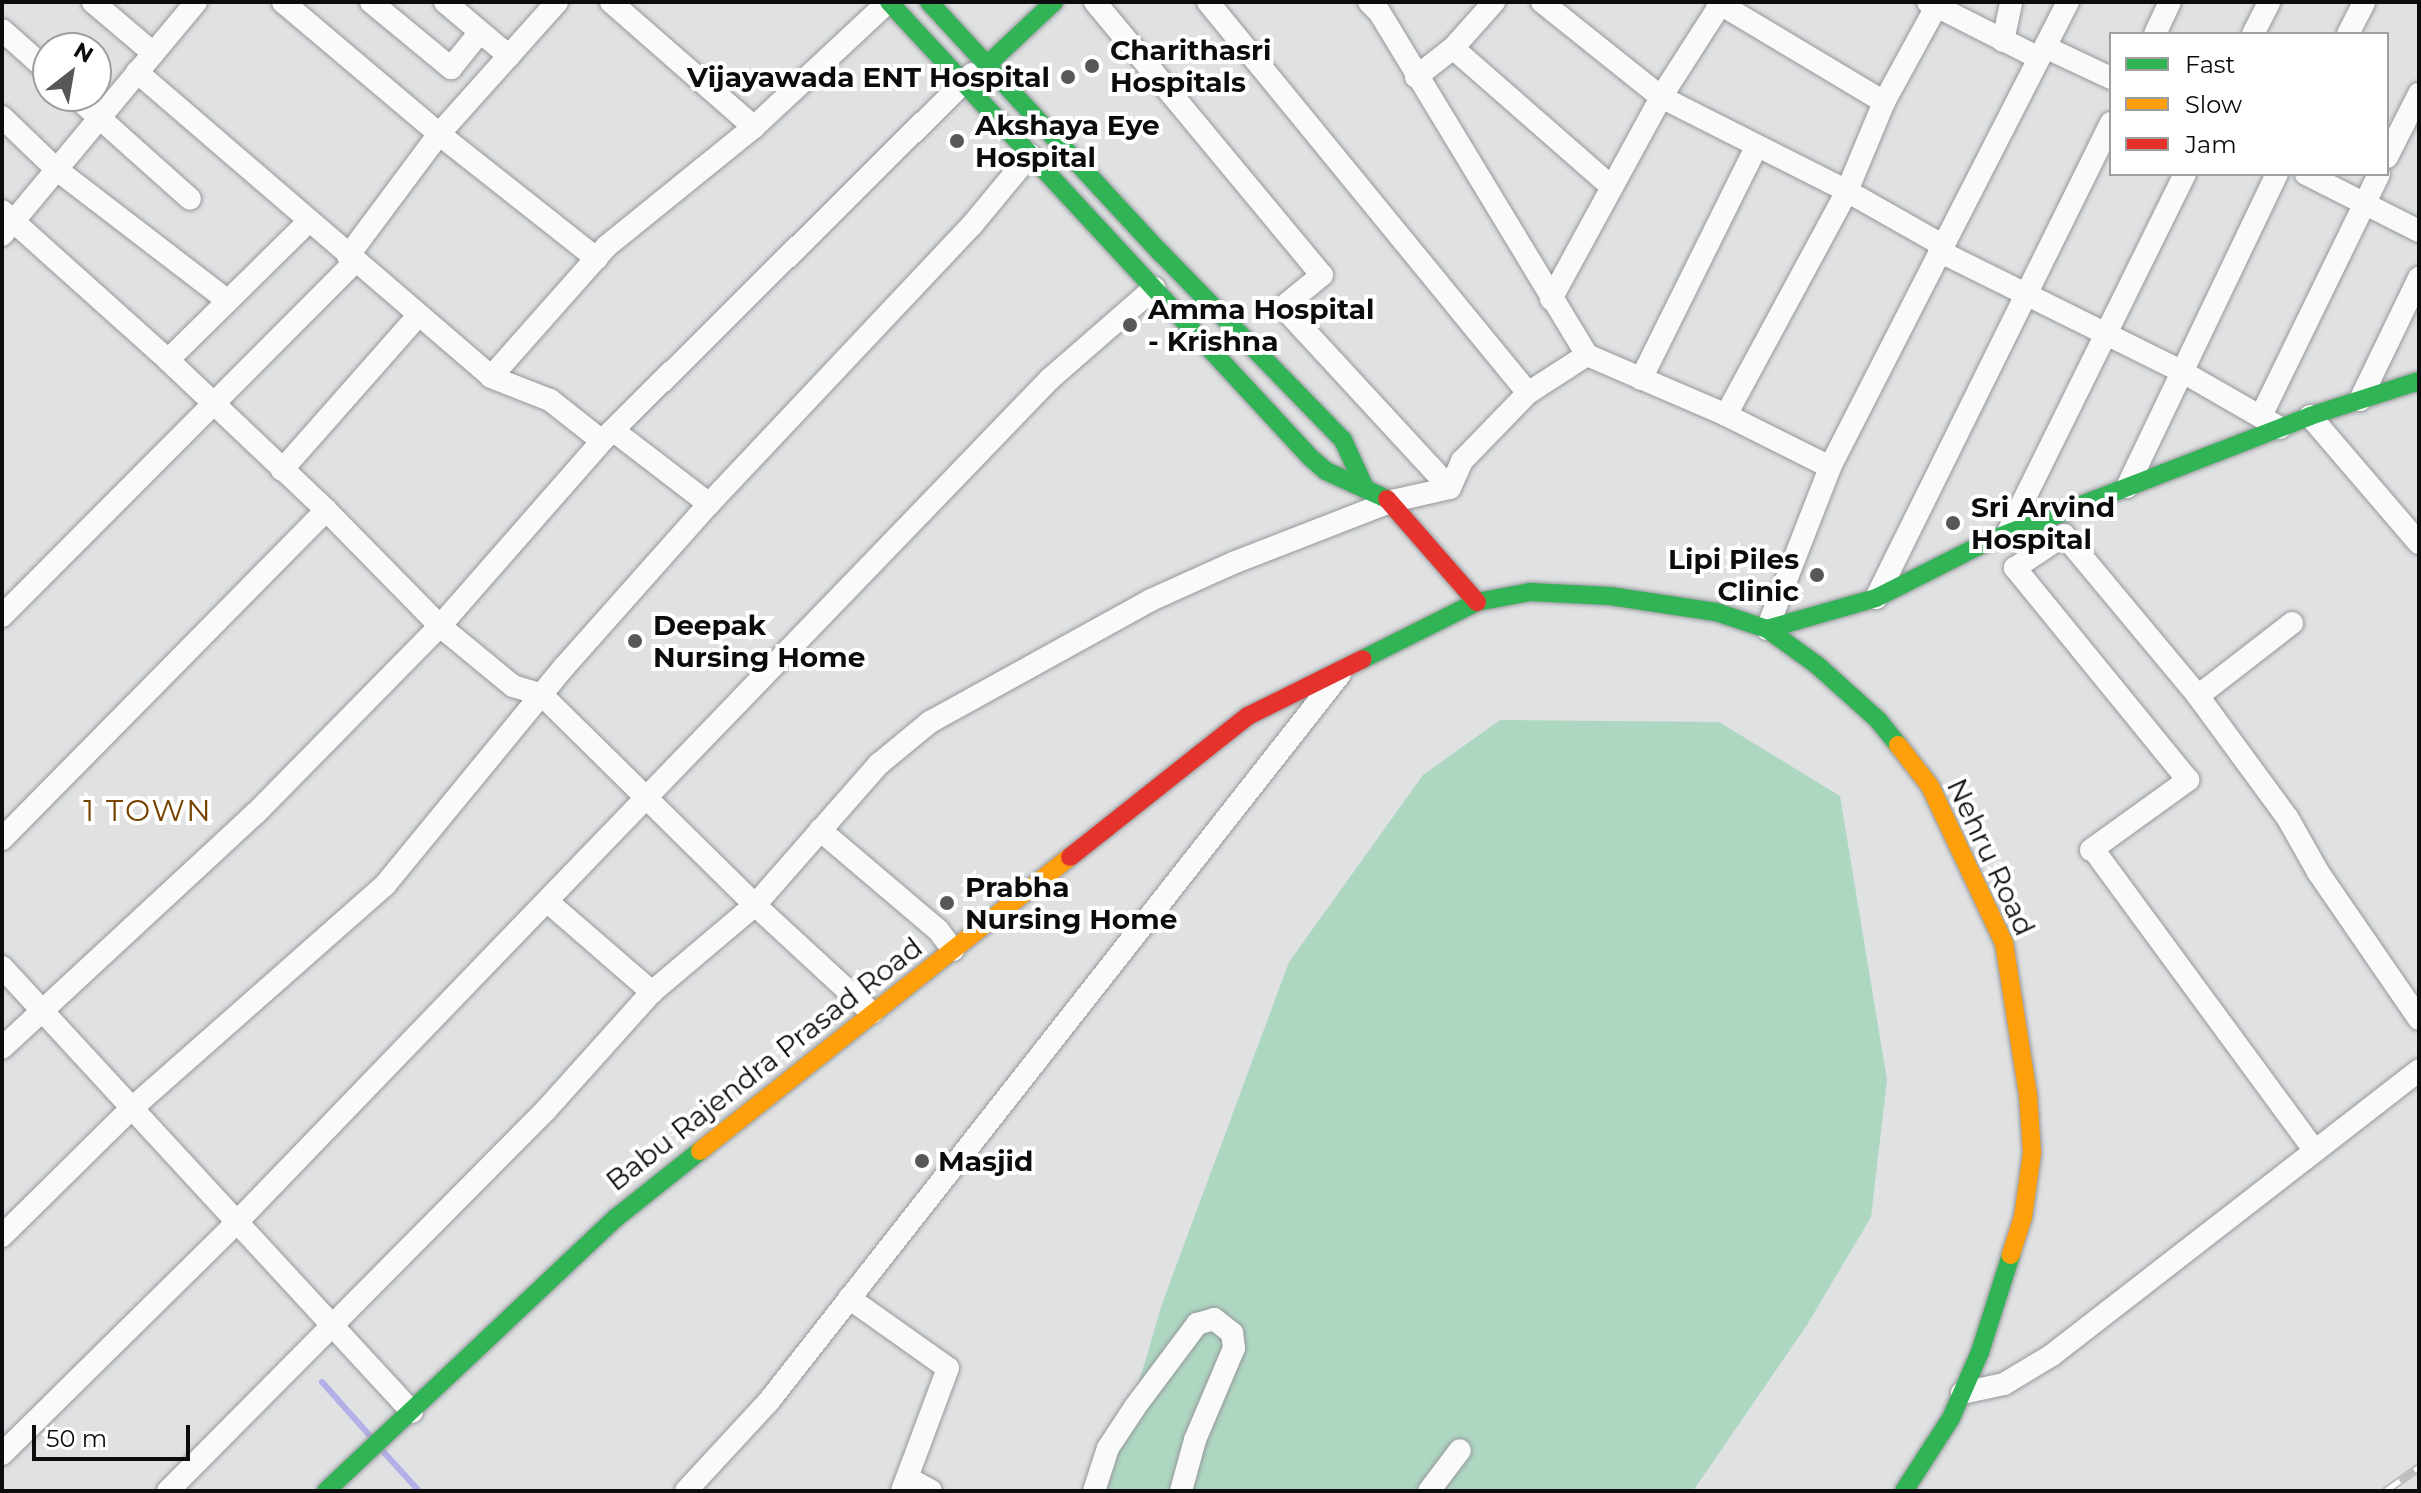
<!DOCTYPE html>
<html>
<head>
<meta charset="utf-8">
<style>
  body { margin:0 }
  #map { position:relative; width:2421px; height:1493px; overflow:hidden; background:#dfe1e3; font-family:Montserrat,sans-serif }
  div>[style] { position:absolute }
  .green>* { inset:0; background:#aed7c2 }
  .stream>* { height:6px; margin:-3px; padding:0 3px; transform-origin:3px; border-radius:3px; background:#b3afe7 }
  .roads { filter:drop-shadow(0 0 2px #959799) drop-shadow(0 0 2px #959799) }
  .street>* { height:22px; margin:-11px; padding:0 11px; transform-origin:11px; border-radius:11px; background:#fafafb }
  .fast>* { height:18px; margin:-9px; padding:0 9px; transform-origin:9px; border-radius:9px; background:#30b455 }
  .slow>* { height:18px; margin:-9px; padding:0 9px; transform-origin:9px; border-radius:9px; background:#ff9f0a }
  .jam>* { height:18px; margin:-9px; padding:0 9px; transform-origin:9px; border-radius:9px; background:#e5322d }
  .rail>* { height:9px; margin-top:-4.5px; transform-origin:0; background:repeating-linear-gradient(90deg,#fff 0 18px,#bebebe 0 36px); box-sizing:border-box; border-block:2px solid #bebebe }
  .dots>* { width:22px; height:22px; translate:-50% -50%; box-sizing:border-box; border:4px solid #fff; border-radius:50% }
  span { translate:-50% -50%; white-space:nowrap; text-align:center; line-height:1.15; -webkit-text-stroke:8px #fff; paint-order:stroke }
  .poi-label { font-size:28px; color:#0a0c0d; font-weight:700 }
  .left { translate:0 -50%; text-align:left }
  .right { translate:-100% -50%; text-align:right }
  .street-label { font-size:28px; color:#0a0c0d }
  .neighbourhood-label { font-size:30px; color:#740; letter-spacing:2px }
  .frame { position:absolute; inset:0; border:4px solid #0a0c0d; pointer-events:none }
  .legend { position:absolute; left:2109px; top:32px; width:280px; height:144px; box-sizing:border-box; background:#fff; border:2px solid #9d9e9e; margin:0; padding:10px 14px; list-style:none; font-size:24px; color:#0a0c0d }
  .legend li { display:flex; align-items:center; gap:16px; height:40px }
  .legend b { width:40px; border:2px solid #9d9e9e }
  .north { position:absolute; left:32px; top:32px; width:80px; height:80px; box-sizing:border-box; background:#fff; border:2px solid #9d9e9e; border-radius:50%; rotate:31deg; font-size:22px; font-weight:700; line-height:32px; text-align:center; color:#0a0c0d }
  .north::after { content:''; display:block; margin:auto; width:28px; height:36px; background:#555758; clip-path:polygon(50% 0,100% 100%,50% 72%,0 100%) }
  .scale { position:absolute; left:32px; top:1425px; width:158px; height:36px; box-sizing:border-box; border:4px solid #0a0c0d; border-top:0; padding-left:10px; font-size:24px; line-height:28px; white-space:nowrap; color:#0a0c0d; -webkit-text-stroke:6px #fff; paint-order:stroke }
</style>
</head>
<body>
<div id="map">
  <div class="green">
    <i style="clip-path:polygon(1500px 720px,1719px 722px,1840px 796px,1887px 1080px,1871px 1217px,1807px 1325px,1693px 1491px,1107px 1491px,1162px 1304px,1289px 962px,1423px 775px)"></i>
  </div>
  <div class="stream">
    <i style="left:322px;top:1382px;width:74px;rotate:48.3deg"></i>
    <i style="left:381px;top:1449px;width:57px;rotate:47.9deg"></i>
  </div>
  <div class="roads">
    <div class="street">
      <i style="left:93px;top:2px;width:79px;rotate:40.4deg"></i>
      <i style="left:283px;top:2px;width:204px;rotate:40.2deg"></i>
      <i style="left:439px;top:134px;width:177px;rotate:-48.2deg"></i>
      <i style="left:371px;top:2px;width:104px;rotate:39.5deg"></i>
      <i style="left:451px;top:68px;width:46px;rotate:-51.1deg"></i>
      <i style="left:445px;top:2px;width:84px;rotate:40.2deg"></i>
      <i style="left:611px;top:2px;width:190px;rotate:41.2deg"></i>
      <i style="left:1095px;top:2px;width:355px;rotate:50.3deg"></i>
      <i style="left:1322px;top:275px;width:50px;rotate:140.6deg"></i>
      <i style="left:1283px;top:307px;width:246px;rotate:47.3deg"></i>
      <i style="left:1208px;top:2px;width:505px;rotate:50.7deg"></i>
      <i style="left:1528px;top:393px;width:70px;rotate:-32.8deg"></i>
      <i style="left:1587px;top:355px;width:401px;rotate:-121.2deg"></i>
      <i style="left:1379px;top:12px;width:14px;rotate:-135deg"></i>
      <i style="left:1542px;top:2px;width:152px;rotate:38.6deg"></i>
      <i style="left:1661px;top:97px;width:208px;rotate:26.8deg"></i>
      <i style="left:1847px;top:191px;width:109px;rotate:29.6deg"></i>
      <i style="left:1717px;top:2px;width:195px;rotate:30.9deg"></i>
      <i style="left:1884px;top:102px;width:108px;rotate:-61.3deg"></i>
      <i style="left:1928px;top:2px;width:124px;rotate:26.8deg"></i>
      <i style="left:2px;top:30px;width:62px;rotate:41.7deg"></i>
      <i style="left:2155px;top:34px;width:35px;rotate:-65deg"></i>
      <i style="left:2253px;top:34px;width:36px;rotate:-63deg"></i>
      <i style="left:2348px;top:34px;width:36px;rotate:-63deg"></i>
      <i style="left:2003px;top:41px;width:40px;rotate:-78deg"></i>
      <i style="left:2045px;top:47px;width:73px;rotate:25.2deg"></i>
      <i style="left:1453px;top:48px;width:211px;rotate:41.2deg"></i>
      <i style="left:137px;top:72px;width:467px;rotate:40.7deg"></i>
      <i style="left:491px;top:377px;width:63px;rotate:21.3deg"></i>
      <i style="left:550px;top:400px;width:66px;rotate:38.3deg"></i>
      <i style="left:602px;top:441px;width:521px;rotate:-44.77deg"></i>
      <i style="left:1416px;top:77px;width:47px;rotate:-38.1deg"></i>
      <i style="left:1453px;top:48px;width:62px;rotate:-48.3deg"></i>
      <i style="left:75px;top:96px;width:154px;rotate:41.8deg"></i>
      <i style="left:2px;top:117px;width:75px;rotate:43.9deg"></i>
      <i style="left:56px;top:169px;width:215px;rotate:37.5deg"></i>
      <i style="left:2387px;top:157px;width:71px;rotate:-63.1deg"></i>
      <i style="left:2306px;top:174px;width:127px;rotate:26.8deg"></i>
      <i style="left:2px;top:211px;width:223px;rotate:41.9deg"></i>
      <i style="left:168px;top:360px;width:218px;rotate:43.5deg"></i>
      <i style="left:326px;top:510px;width:163px;rotate:45.5deg"></i>
      <i style="left:440px;top:626px;width:94px;rotate:39.4deg"></i>
      <i style="left:513px;top:686px;width:30px;rotate:17deg"></i>
      <i style="left:542px;top:695px;width:299px;rotate:44.6deg"></i>
      <i style="left:755px;top:905px;width:159px;rotate:42.7deg"></i>
      <i style="left:2px;top:235px;width:303px;rotate:-50.2deg"></i>
      <i style="left:1939px;top:251px;width:270px;rotate:26.4deg"></i>
      <i style="left:2181px;top:371px;width:114px;rotate:29.9deg"></i>
      <i style="left:348px;top:256px;width:152px;rotate:-53.3deg"></i>
      <i style="left:439px;top:134px;width:201px;rotate:38.3deg"></i>
      <i style="left:1551px;top:299px;width:230px;rotate:-61.4deg"></i>
      <i style="left:1661px;top:97px;width:113px;rotate:-57.3deg"></i>
      <i style="left:1587px;top:355px;width:151px;rotate:23.3deg"></i>
      <i style="left:1726px;top:415px;width:116px;rotate:26.6deg"></i>
      <i style="left:168px;top:360px;width:198px;rotate:-44.6deg"></i>
      <i style="left:491px;top:377px;width:175px;rotate:-48.5deg"></i>
      <i style="left:607px;top:246px;width:189px;rotate:-39deg"></i>
      <i style="left:754px;top:127px;width:183px;rotate:-43deg"></i>
      <i style="left:1641px;top:379px;width:259px;rotate:-63.6deg"></i>
      <i style="left:2360px;top:400px;width:136px;rotate:-64.2deg"></i>
      <i style="left:1726px;top:415px;width:255px;rotate:-61.6deg"></i>
      <i style="left:1847px;top:191px;width:96px;rotate:-67.4deg"></i>
      <i style="left:2261px;top:416px;width:269px;rotate:-64deg"></i>
      <i style="left:2310px;top:416px;width:167px;rotate:49.4deg"></i>
      <i style="left:614px;top:431px;width:120px;rotate:37.5deg"></i>
      <i style="left:709px;top:504px;width:383px;rotate:-46.7deg"></i>
      <i style="left:972px;top:225px;width:91px;rotate:-50.4deg"></i>
      <i style="left:282px;top:470px;width:205px;rotate:-48.6deg"></i>
      <i style="left:2127px;top:487px;width:347px;rotate:-64.4deg"></i>
      <i style="left:2007px;top:534px;width:402px;rotate:-63.7deg"></i>
      <i style="left:1876px;top:598px;width:530px;rotate:-63.68deg"></i>
      <i style="left:2px;top:616px;width:500px;rotate:-45.1deg"></i>
      <i style="left:1767px;top:629px;width:174px;rotate:-68.7deg"></i>
      <i style="left:1830px;top:467px;width:522px;rotate:-62.9deg"></i>
      <i style="left:2198px;top:696px;width:150px;rotate:53.7deg"></i>
      <i style="left:2287px;top:817px;width:63px;rotate:60.6deg"></i>
      <i style="left:2318px;top:872px;width:178px;rotate:55.5deg"></i>
      <i style="left:820px;top:830px;width:155px;rotate:40.3deg"></i>
      <i style="left:938px;top:930px;width:25px;rotate:53deg"></i>
      <i style="left:2px;top:839px;width:462px;rotate:-45.4deg"></i>
      <i style="left:2093px;top:849px;width:373px;rotate:53.7deg"></i>
      <i style="left:2091px;top:850px;width:120px;rotate:-35.8deg"></i>
      <i style="left:2188px;top:780px;width:274px;rotate:-129.2deg"></i>
      <i style="left:2015px;top:568px;width:59px;rotate:-34deg"></i>
      <i style="left:2064px;top:535px;width:209px;rotate:50.2deg"></i>
      <i style="left:2198px;top:696px;width:119px;rotate:-37.8deg"></i>
      <i style="left:548px;top:902px;width:138px;rotate:40.9deg"></i>
      <i style="left:2px;top:967px;width:605px;rotate:47.34deg"></i>
      <i style="left:2px;top:1048px;width:346px;rotate:-42.8deg"></i>
      <i style="left:256px;top:813px;width:262px;rotate:-45.5deg"></i>
      <i style="left:440px;top:626px;width:246px;rotate:-48.8deg"></i>
      <i style="left:2px;top:1236px;width:181px;rotate:-44.6deg"></i>
      <i style="left:131px;top:1109px;width:339px;rotate:-41.4deg"></i>
      <i style="left:385px;top:885px;width:283px;rotate:-50.6deg"></i>
      <i style="left:565px;top:666px;width:217px;rotate:-48.4deg"></i>
      <i style="left:849px;top:1298px;width:121px;rotate:35.3deg"></i>
      <i style="left:948px;top:1368px;width:131px;rotate:110.5deg"></i>
      <i style="left:1962px;top:1393px;width:43px;rotate:-12.1deg"></i>
      <i style="left:2004px;top:1384px;width:56px;rotate:-31.1deg"></i>
      <i style="left:2052px;top:1355px;width:465px;rotate:-37.8deg"></i>
      <i style="left:2px;top:1454px;width:329px;rotate:-44.6deg"></i>
      <i style="left:236px;top:1223px;width:1174px;rotate:-46.04deg"></i>
      <i style="left:1051px;top:378px;width:137px;rotate:-41.1deg"></i>
      <i style="left:908px;top:1478px;width:26px;rotate:29deg"></i>
      <i style="left:168px;top:1491px;width:537px;rotate:-45.23deg"></i>
      <i style="left:546px;top:1110px;width:159px;rotate:-48.1deg"></i>
      <i style="left:652px;top:992px;width:135px;rotate:-40.2deg"></i>
      <i style="left:755px;top:905px;width:188px;rotate:-48.7deg"></i>
      <i style="left:879px;top:764px;width:66px;rotate:-39.5deg"></i>
      <i style="left:930px;top:722px;width:252px;rotate:-28.9deg"></i>
      <i style="left:1151px;top:600px;width:90px;rotate:-24.3deg"></i>
      <i style="left:1233px;top:563px;width:171px;rotate:-21.3deg"></i>
      <i style="left:1392px;top:501px;width:59px;rotate:-12.6deg"></i>
      <i style="left:1450px;top:488px;width:30px;rotate:-66deg"></i>
      <i style="left:1462px;top:461px;width:95px;rotate:-45.9deg"></i>
      <i style="left:686px;top:1491px;width:122px;rotate:-47.3deg"></i>
      <i style="left:769px;top:1401px;width:924px;rotate:-51.85deg"></i>
      <i style="left:1094px;top:1491px;width:45px;rotate:-72deg"></i>
      <i style="left:1108px;top:1448px;width:49px;rotate:-56.6deg"></i>
      <i style="left:1135px;top:1407px;width:104px;rotate:-53.2deg"></i>
      <i style="left:1197px;top:1324px;width:18px;rotate:-16deg"></i>
      <i style="left:1214px;top:1319px;width:23px;rotate:38deg"></i>
      <i style="left:1232px;top:1333px;width:15px;rotate:82deg"></i>
      <i style="left:1234px;top:1348px;width:100px;rotate:113deg"></i>
      <i style="left:1195px;top:1440px;width:53px;rotate:105.4deg"></i>
      <i style="left:1429px;top:1491px;width:51px;rotate:-52.9deg"></i>
    </div>
    <div class="fast">
      <i style="left:889px;top:2px;width:621px;rotate:47.22deg"></i>
      <i style="left:1311px;top:458px;width:20px;rotate:41deg"></i>
      <i style="left:1326px;top:471px;width:67px;rotate:24.7deg"></i>
      <i style="left:929px;top:2px;width:342px;rotate:47.3deg"></i>
      <i style="left:1161px;top:253px;width:261px;rotate:45.8deg"></i>
      <i style="left:1343px;top:440px;width:53px;rotate:65.4deg"></i>
      <i style="left:988px;top:64px;width:91px;rotate:-43.2deg"></i>
      <i style="left:1767px;top:629px;width:113px;rotate:-15.9deg"></i>
      <i style="left:1876px;top:598px;width:129px;rotate:-26.8deg"></i>
      <i style="left:1991px;top:540px;width:342px;rotate:-21.2deg"></i>
      <i style="left:2310px;top:416px;width:114px;rotate:-17.8deg"></i>
      <i style="left:1363px;top:659px;width:127px;rotate:-26.6deg"></i>
      <i style="left:1477px;top:602px;width:54px;rotate:-10.7deg"></i>
      <i style="left:1530px;top:592px;width:80px;rotate:2.9deg"></i>
      <i style="left:1610px;top:596px;width:107px;rotate:8.6deg"></i>
      <i style="left:1716px;top:612px;width:54px;rotate:18.4deg"></i>
      <i style="left:1767px;top:629px;width:62px;rotate:35.8deg"></i>
      <i style="left:1817px;top:665px;width:82px;rotate:42deg"></i>
      <i style="left:1878px;top:720px;width:32px;rotate:51deg"></i>
      <i style="left:326px;top:1491px;width:400px;rotate:-43.3deg"></i>
      <i style="left:617px;top:1217px;width:106px;rotate:-38.5deg"></i>
      <i style="left:1904px;top:1491px;width:87px;rotate:-57.2deg"></i>
      <i style="left:1951px;top:1418px;width:72px;rotate:-66.3deg"></i>
      <i style="left:1980px;top:1352px;width:102px;rotate:-72.3deg"></i>
    </div>
    <div class="slow">
      <i style="left:1898px;top:745px;width:52px;rotate:52deg"></i>
      <i style="left:1930px;top:786px;width:174px;rotate:64.8deg"></i>
      <i style="left:2004px;top:943px;width:153px;rotate:81deg"></i>
      <i style="left:2028px;top:1094px;width:59px;rotate:86.1deg"></i>
      <i style="left:2032px;top:1153px;width:65px;rotate:98deg"></i>
      <i style="left:2023px;top:1217px;width:40px;rotate:108deg"></i>
      <i style="left:700px;top:1151px;width:473px;rotate:-38.5deg"></i>
    </div>
    <div class="jam">
      <i style="left:1387px;top:499px;width:137px;rotate:48.9deg"></i>
      <i style="left:1070px;top:857px;width:227px;rotate:-38.4deg"></i>
      <i style="left:1248px;top:716px;width:128px;rotate:-26.4deg"></i>
    </div>
  </div>
  <div class="rail">
    <i style="left:2385px;top:1491px;width:42px;rotate:-35.2deg"></i>
  </div>
  <div class="dots">
    <i style="left:1092px;top:66px;background:#555758"></i>
    <i style="left:1068px;top:77px;background:#555758"></i>
    <i style="left:957px;top:141px;background:#555758"></i>
    <i style="left:1130px;top:325px;background:#555758"></i>
    <i style="left:1953px;top:523px;background:#555758"></i>
    <i style="left:1817px;top:575px;background:#555758"></i>
    <i style="left:635px;top:641px;background:#555758"></i>
    <i style="left:947px;top:903px;background:#555758"></i>
    <i style="left:922px;top:1161px;background:#555758"></i>
  </div>
  <div class="poi-label">
    <span class="left" style="left:1110px;top:66px">Charithasri<br>Hospitals</span>
    <span class="right" style="left:1050px;top:77px">Vijayawada ENT Hospital</span>
    <span class="left" style="left:975px;top:141px">Akshaya Eye<br>Hospital</span>
    <span class="left" style="left:1148px;top:325px">Amma Hospital<br>- Krishna</span>
    <span class="left" style="left:1971px;top:523px">Sri Arvind<br>Hospital</span>
    <span class="right" style="left:1799px;top:575px">Lipi Piles<br>Clinic</span>
    <span class="left" style="left:653px;top:641px">Deepak<br>Nursing Home</span>
    <span class="left" style="left:965px;top:903px">Prabha<br>Nursing Home</span>
    <span class="left" style="left:938px;top:1161px">Masjid</span>
  </div>
  <div class="street-label">
    <span style="left:1991px;top:857px;rotate:65deg">Nehru Road</span>
    <span style="left:764px;top:1064px;rotate:-38deg">Babu Rajendra Prasad Road</span>
  </div>
  <div class="neighbourhood-label">
    <span style="left:148px;top:811px">1 TOWN</span>
  </div>
  <div class="frame"></div>
  <ul class="legend">
  <li><b style="height:10px;background:#30b455"></b>Fast</li>
  <li><b style="height:10px;background:#ff9f0a"></b>Slow</li>
  <li><b style="height:10px;background:#e5322d"></b>Jam</li>
  </ul>
  <div class="north">N</div>
  <div class="scale">50 m</div>
</div>
</body>
</html>
